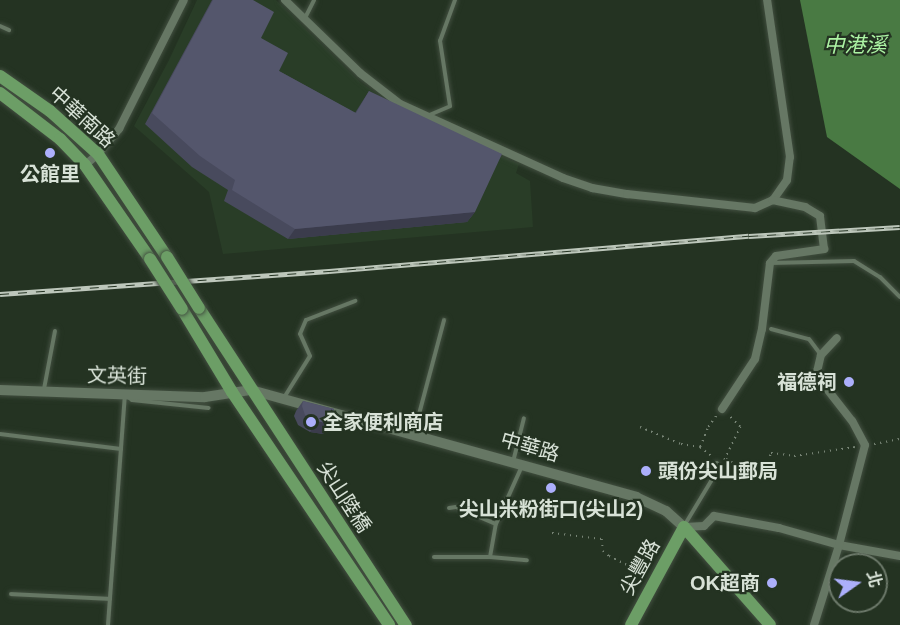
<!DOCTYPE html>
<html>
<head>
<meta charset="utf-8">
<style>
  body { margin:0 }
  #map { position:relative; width:900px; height:625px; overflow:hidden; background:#243322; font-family:Helvetica,"Noto Sans TC",sans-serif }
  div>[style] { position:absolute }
  .built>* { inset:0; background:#293d27 }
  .water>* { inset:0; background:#497a43 }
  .path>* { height:1.5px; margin-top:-0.75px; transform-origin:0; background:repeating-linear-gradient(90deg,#778475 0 1.5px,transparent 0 6px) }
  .roads { filter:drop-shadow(0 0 2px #424f40) drop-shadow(0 0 2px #424f40) }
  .service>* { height:4px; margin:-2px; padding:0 2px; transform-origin:2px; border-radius:2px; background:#667764 }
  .minor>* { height:8px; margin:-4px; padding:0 4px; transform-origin:4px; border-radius:4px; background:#667764 }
  .tertiary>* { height:10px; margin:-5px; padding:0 5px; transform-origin:5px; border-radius:5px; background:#667764 }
  .primary>* { height:12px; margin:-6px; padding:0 6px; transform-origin:6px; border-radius:6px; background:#6c9e66 }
  .rail>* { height:5px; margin-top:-2.5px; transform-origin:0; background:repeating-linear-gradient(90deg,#243322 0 9px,#bdc7bb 0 18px); box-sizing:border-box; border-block:2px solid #bdc7bb }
  .bridges { filter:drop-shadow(0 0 2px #424f40) drop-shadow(0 0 2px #424f40) }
  .primary-bridge>* { height:12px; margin:-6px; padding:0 6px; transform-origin:6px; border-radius:6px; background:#6c9e66 }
  .wall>* { inset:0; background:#484a5d }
  .shaded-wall>* { inset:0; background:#3b3c4c }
  .building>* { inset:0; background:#54566c }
  .dots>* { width:16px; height:16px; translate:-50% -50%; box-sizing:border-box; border:3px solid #243322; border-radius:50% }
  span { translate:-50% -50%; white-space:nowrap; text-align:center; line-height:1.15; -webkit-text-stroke:4.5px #243322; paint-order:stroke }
  .street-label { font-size:20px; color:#d8e2d7 }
  .poi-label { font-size:20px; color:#d8e2d7; font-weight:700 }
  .right { translate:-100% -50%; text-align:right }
  .left { translate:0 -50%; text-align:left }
  .water-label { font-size:21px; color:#adf4a4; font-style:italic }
  .north { position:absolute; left:828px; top:553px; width:60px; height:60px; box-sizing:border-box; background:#243322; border:2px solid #6c796a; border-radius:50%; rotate:76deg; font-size:16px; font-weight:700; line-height:24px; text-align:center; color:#d8e2d7 }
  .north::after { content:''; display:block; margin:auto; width:21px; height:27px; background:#acaffb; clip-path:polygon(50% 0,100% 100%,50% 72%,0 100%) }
</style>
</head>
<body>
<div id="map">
  <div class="built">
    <i style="clip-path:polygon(197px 0,276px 0,361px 83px,415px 119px,519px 164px,516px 173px,530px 181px,533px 227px,223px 254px,209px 192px,134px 126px,169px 60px)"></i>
  </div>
  <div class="water">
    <i style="clip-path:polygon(800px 0,900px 0,900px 189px,827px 137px)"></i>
  </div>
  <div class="path">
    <i style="left:640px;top:427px;width:44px;rotate:22.5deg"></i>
    <i style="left:681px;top:444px;width:19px;rotate:9deg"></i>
    <i style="left:700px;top:447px;width:16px;rotate:38deg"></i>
    <i style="left:874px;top:444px;width:26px;rotate:-11deg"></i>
    <i style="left:700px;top:447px;width:22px;rotate:-68deg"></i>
    <i style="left:708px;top:427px;width:14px;rotate:-54deg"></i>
    <i style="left:726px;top:459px;width:39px;rotate:29deg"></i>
    <i style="left:760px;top:478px;width:27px;rotate:-66deg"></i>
    <i style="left:771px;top:453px;width:23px;rotate:7deg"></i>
    <i style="left:794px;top:456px;width:62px;rotate:-8.4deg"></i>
    <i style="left:724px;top:460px;width:37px;rotate:-64deg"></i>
    <i style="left:740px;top:427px;width:14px;rotate:-135deg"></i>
    <i style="left:552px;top:533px;width:50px;rotate:6.8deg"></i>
    <i style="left:602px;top:539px;width:12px;rotate:85deg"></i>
    <i style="left:603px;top:551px;width:8px;rotate:40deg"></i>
    <i style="left:609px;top:556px;width:42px;rotate:26.6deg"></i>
  </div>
  <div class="roads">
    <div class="service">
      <i style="left:305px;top:18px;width:20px;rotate:-63deg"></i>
      <i style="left:0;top:26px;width:10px;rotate:24deg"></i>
      <i style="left:427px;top:116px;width:25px;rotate:-23deg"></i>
      <i style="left:450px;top:106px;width:66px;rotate:-98.7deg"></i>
      <i style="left:440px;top:41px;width:44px;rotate:-69.9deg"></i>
      <i style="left:771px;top:263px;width:83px;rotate:-1.4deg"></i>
      <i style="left:854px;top:261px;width:31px;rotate:32deg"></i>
      <i style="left:880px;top:277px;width:28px;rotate:45deg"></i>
      <i style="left:771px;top:329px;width:39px;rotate:15deg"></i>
      <i style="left:809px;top:339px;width:20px;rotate:53deg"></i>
      <i style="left:44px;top:389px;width:59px;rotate:-79.3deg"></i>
      <i style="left:285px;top:396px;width:47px;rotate:-58deg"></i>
      <i style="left:310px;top:356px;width:24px;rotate:-114deg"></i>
      <i style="left:300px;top:334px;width:15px;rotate:-67deg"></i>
      <i style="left:306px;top:320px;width:53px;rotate:-21.2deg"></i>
      <i style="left:128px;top:397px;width:5px;rotate:37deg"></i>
      <i style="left:132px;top:400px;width:77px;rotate:5.9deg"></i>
      <i style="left:414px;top:433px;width:117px;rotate:-75.1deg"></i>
      <i style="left:0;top:434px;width:122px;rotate:7.1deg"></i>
      <i style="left:513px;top:462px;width:45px;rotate:-76deg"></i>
      <i style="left:449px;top:508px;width:7px;rotate:-8deg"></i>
      <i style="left:456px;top:507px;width:43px;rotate:23deg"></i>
      <i style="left:684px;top:526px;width:52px;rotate:-59deg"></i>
      <i style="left:711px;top:481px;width:19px;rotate:-72deg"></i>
      <i style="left:434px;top:557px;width:56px"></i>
      <i style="left:490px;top:557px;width:34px;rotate:-80deg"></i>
      <i style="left:496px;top:524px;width:64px;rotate:-65.9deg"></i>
      <i style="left:490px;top:557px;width:37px;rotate:5deg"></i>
      <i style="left:11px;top:594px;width:99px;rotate:2.9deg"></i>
      <i style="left:108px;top:625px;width:231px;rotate:-85.8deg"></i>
    </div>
    <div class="minor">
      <i style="left:285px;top:0;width:105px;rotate:44.2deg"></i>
      <i style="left:360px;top:73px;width:51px;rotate:37.8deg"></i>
      <i style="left:400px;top:104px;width:179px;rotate:24.4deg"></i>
      <i style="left:563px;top:178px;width:31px;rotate:19deg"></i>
      <i style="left:592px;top:188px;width:36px;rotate:10deg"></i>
      <i style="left:627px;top:194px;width:129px;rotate:6.2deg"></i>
      <i style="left:755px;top:208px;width:20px;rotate:-24deg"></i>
      <i style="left:773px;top:200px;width:24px;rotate:-55deg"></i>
      <i style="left:787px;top:180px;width:23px;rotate:-83deg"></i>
      <i style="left:790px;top:157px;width:159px;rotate:-98.3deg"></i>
      <i style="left:85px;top:165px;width:17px;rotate:-40deg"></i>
      <i style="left:98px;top:154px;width:33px;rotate:-50deg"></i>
      <i style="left:119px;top:129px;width:144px;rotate:-63.3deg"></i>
      <i style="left:722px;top:409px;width:60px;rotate:-56.6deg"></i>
      <i style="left:755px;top:359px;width:31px;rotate:-77deg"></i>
      <i style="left:762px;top:329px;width:66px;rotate:-83.1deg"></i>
      <i style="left:770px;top:263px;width:9px;rotate:-49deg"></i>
      <i style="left:776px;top:256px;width:49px;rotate:-8.3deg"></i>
      <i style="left:824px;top:249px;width:33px;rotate:-97deg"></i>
      <i style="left:820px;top:216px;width:17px;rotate:-149deg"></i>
      <i style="left:805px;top:207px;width:33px;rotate:-168deg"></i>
      <i style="left:684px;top:527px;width:20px;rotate:-3deg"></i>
      <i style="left:704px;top:526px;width:14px;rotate:-45deg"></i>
      <i style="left:714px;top:516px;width:66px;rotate:10.5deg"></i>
      <i style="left:779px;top:528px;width:62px;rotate:15.8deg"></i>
      <i style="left:839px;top:545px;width:62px;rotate:10.2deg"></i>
      <i style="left:814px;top:625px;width:84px;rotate:-72.6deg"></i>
      <i style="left:839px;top:545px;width:103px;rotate:-75.4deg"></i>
      <i style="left:865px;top:445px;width:27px;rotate:-118deg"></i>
      <i style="left:852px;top:421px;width:52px;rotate:-128deg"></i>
      <i style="left:820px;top:380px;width:9px;rotate:-111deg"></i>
      <i style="left:817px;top:372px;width:17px;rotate:-77deg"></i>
      <i style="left:821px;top:355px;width:23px;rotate:-47deg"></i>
    </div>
    <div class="tertiary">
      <i style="left:0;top:390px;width:205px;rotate:2deg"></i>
      <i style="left:205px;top:397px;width:47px;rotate:-8.7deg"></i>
      <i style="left:251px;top:390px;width:400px;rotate:15.5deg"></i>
      <i style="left:636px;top:497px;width:33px;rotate:25deg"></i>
      <i style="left:666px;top:511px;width:24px;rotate:42deg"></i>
    </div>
    <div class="primary">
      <i style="left:0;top:76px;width:61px;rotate:35deg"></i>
      <i style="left:50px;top:111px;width:64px;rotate:41.9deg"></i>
      <i style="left:98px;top:154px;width:124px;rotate:56.2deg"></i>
      <i style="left:0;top:93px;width:76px;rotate:37.5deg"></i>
      <i style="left:60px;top:139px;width:36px;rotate:46deg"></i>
      <i style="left:85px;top:165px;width:114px;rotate:55.3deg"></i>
      <i style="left:199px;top:308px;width:379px;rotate:56.9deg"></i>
      <i style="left:182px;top:309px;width:97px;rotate:58.9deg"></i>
      <i style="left:232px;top:392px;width:281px;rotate:56deg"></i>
      <i style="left:631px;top:625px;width:111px;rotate:-61.6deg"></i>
      <i style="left:684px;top:527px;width:130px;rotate:48.7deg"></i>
    </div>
  </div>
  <div class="rail">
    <i style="left:0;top:294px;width:330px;rotate:-4deg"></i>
    <i style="left:329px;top:271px;width:421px;rotate:-4.8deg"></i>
    <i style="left:749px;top:236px;width:151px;rotate:-3.4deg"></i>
  </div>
  <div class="bridges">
    <div class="primary-bridge">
      <i style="left:167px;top:257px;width:60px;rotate:57.9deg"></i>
      <i style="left:150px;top:259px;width:59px;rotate:57.4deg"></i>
    </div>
  </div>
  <div class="wall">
    <i style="clip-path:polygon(212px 0,253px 0,261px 38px,279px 71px,355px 113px,369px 91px,475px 212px,467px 222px,288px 239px,224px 201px,228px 190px,192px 167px,145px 124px)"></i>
    <i style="clip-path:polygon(303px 401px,334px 409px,323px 434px,310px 432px,298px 425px,294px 416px,296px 411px)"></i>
  </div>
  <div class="shaded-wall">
    <i style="clip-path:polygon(475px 212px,467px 222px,288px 239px,295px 229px)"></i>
    <i style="clip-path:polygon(317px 421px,330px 424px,323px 434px,310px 432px)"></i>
  </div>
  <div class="building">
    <i style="clip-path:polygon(213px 0,253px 0,274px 12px,261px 38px,288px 53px,279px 71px,356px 113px,369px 91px,502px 154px,475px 212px,295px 229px,232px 190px,235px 180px,200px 156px,152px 113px)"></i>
    <i style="clip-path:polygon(303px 401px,334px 409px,330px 424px,317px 421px,305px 415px,302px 406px)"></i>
  </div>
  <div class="dots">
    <i style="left:50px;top:153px;background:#acaffb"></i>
    <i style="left:849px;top:382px;background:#acaffb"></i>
    <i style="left:311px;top:422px;background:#acaffb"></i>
    <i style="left:646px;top:471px;background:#acaffb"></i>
    <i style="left:551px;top:488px;background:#acaffb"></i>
    <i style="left:772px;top:583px;background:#acaffb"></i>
  </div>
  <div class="street-label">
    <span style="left:82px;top:117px;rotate:42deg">中華南路</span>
    <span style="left:117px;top:376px;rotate:1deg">文英街</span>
    <span style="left:530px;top:447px;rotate:16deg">中華路</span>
    <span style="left:344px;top:497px;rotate:57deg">尖山陸橋</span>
    <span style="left:640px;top:567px;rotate:-61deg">尖豐路</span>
  </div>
  <div class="poi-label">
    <span style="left:50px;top:174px">公館里</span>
    <span class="right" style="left:837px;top:382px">福德祠</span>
    <span class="left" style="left:323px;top:422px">全家便利商店</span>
    <span class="left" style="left:658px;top:471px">頭份尖山郵局</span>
    <span style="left:551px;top:509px">尖山米粉街口(尖山2)</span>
    <span class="right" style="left:760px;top:583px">OK超商</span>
  </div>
  <div class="water-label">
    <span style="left:855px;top:45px">中港溪</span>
  </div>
  <div class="north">北</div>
</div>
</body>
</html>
